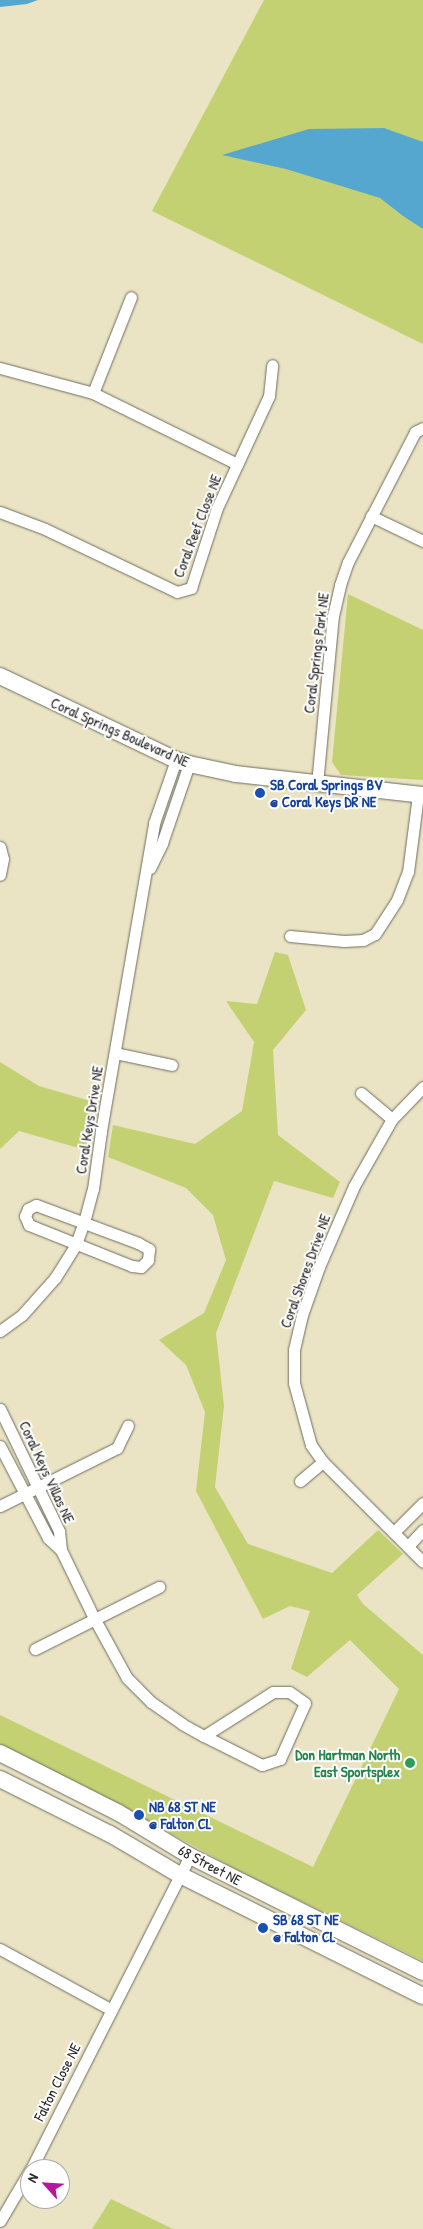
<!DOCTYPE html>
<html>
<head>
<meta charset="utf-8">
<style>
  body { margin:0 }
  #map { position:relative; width:423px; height:2229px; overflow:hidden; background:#eae4c4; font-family:"Patrick Hand",sans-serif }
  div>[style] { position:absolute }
  .green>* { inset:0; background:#c4d173 }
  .water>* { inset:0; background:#55a7d0 }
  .roads { filter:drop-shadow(0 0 1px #6e6c61) drop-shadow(0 0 1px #6e6c61) }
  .street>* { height:11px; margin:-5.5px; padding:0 5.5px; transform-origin:5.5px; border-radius:5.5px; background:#fff }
  .secondary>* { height:16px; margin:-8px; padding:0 8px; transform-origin:8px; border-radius:8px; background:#fff }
  .dots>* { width:14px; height:14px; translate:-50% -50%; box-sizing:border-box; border:2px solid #fff; border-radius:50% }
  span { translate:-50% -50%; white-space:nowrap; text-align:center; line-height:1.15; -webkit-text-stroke:4px #fff; paint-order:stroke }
  .street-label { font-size:15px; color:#2b2b2b }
  .transit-label { font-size:15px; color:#164399; font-weight:700 }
  .left { translate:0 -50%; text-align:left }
  .leisure-label { font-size:15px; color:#27864d; font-weight:700 }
  .right { translate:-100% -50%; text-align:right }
  .north { position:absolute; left:20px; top:2159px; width:50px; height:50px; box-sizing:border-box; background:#fff; border:1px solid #aaa; border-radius:50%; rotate:296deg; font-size:14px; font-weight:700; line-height:20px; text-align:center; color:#2b2b2b }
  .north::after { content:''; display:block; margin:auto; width:18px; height:22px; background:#b5179e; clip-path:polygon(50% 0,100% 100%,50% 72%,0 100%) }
</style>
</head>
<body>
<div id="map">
  <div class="green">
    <i style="clip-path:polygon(264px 0,423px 0,423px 344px,152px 211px)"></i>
    <i style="clip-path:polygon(348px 594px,423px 630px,423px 780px,341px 775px,332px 762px)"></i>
    <i style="clip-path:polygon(275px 952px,288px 955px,306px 1010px,273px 1050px,278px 1135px,340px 1182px,333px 1198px,274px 1181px,216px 1333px,224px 1406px,215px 1487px,248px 1544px,332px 1573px,378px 1530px,403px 1554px,357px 1595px,363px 1604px,423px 1655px,423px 1961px,241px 1872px,114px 1802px,0 1744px,0 1715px,313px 1867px,399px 1689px,350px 1640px,307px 1677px,291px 1669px,310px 1611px,290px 1606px,263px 1619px,196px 1491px,205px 1412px,186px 1365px,159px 1340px,204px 1313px,226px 1260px,213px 1215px,186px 1188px,108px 1157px,113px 1125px,195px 1144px,242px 1111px,254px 1042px,226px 1001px,257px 1004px)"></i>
    <i style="clip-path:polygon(0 1062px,39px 1086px,94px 1102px,86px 1150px,19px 1131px,0 1149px)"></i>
    <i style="clip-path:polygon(111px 2199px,173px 2229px,92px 2229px)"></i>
  </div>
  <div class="water">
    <i style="clip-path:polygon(0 0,38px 0,27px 4px,0 7px)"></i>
    <i style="clip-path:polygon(384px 128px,423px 142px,423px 229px,403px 216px,380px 198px,286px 169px,222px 155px,309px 129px)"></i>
  </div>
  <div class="roads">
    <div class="street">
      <i style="left:0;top:368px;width:96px;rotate:15deg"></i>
      <i style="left:93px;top:393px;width:161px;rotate:26.2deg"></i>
      <i style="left:93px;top:393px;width:103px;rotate:-68.4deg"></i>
      <i style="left:0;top:512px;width:48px;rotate:20.7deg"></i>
      <i style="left:45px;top:529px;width:146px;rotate:25.5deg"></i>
      <i style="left:177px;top:592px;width:15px;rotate:-16deg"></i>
      <i style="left:191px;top:588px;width:84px;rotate:-72deg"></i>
      <i style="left:217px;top:508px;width:123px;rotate:-65.1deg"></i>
      <i style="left:269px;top:396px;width:31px;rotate:-84deg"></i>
      <i style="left:371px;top:516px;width:58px;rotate:25.7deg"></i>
      <i style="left:317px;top:784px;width:169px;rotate:-84.6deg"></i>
      <i style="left:333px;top:616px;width:32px;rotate:-77deg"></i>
      <i style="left:340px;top:585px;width:24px;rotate:-71deg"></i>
      <i style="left:348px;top:562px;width:146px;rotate:-62.7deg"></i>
      <i style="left:415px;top:432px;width:9px;rotate:-27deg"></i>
      <i style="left:0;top:847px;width:12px;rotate:76deg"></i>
      <i style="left:3px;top:859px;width:16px;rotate:101deg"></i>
      <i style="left:150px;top:868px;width:28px;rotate:-64deg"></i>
      <i style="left:162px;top:843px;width:83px;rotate:-71.1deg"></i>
      <i style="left:290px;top:936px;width:54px;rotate:5.3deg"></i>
      <i style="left:344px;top:941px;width:19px;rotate:-3deg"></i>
      <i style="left:363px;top:940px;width:13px;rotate:-27deg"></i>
      <i style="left:375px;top:934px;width:40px;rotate:-57.1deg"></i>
      <i style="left:397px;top:900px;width:30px;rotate:-69deg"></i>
      <i style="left:408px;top:872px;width:78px;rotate:-82.6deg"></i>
      <i style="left:115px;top:1053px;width:58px;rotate:11.9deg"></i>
      <i style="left:423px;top:1087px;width:45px;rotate:134.1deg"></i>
      <i style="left:392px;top:1119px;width:77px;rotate:119.6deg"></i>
      <i style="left:354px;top:1186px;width:88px;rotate:113.4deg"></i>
      <i style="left:319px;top:1267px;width:51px;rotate:109.5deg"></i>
      <i style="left:302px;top:1315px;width:36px;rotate:103deg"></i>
      <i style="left:294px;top:1350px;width:33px;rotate:90deg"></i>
      <i style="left:294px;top:1383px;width:64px;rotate:74.7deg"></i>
      <i style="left:311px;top:1445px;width:21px;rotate:55deg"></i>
      <i style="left:323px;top:1462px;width:141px;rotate:45deg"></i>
      <i style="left:361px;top:1093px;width:40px;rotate:40deg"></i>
      <i style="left:36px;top:1205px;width:109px;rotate:20.4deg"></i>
      <i style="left:138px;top:1243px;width:13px;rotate:29deg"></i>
      <i style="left:149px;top:1249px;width:11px;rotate:95deg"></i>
      <i style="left:148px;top:1260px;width:10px;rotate:135deg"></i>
      <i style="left:141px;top:1267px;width:9px;rotate:-174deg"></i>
      <i style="left:132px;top:1266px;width:111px;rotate:-158.3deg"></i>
      <i style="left:29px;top:1225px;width:10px;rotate:-114deg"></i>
      <i style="left:25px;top:1216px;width:8px;rotate:-67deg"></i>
      <i style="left:28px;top:1209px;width:9px;rotate:-27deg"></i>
      <i style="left:0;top:1331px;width:27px;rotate:-36deg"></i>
      <i style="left:22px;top:1315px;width:50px;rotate:-48.3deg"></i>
      <i style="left:55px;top:1278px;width:40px;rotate:-58deg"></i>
      <i style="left:76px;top:1244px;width:23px;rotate:-70deg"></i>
      <i style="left:84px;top:1222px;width:34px;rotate:-75deg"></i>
      <i style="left:93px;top:1189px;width:59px;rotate:-82.1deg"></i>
      <i style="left:101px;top:1131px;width:313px;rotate:-80.2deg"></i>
      <i style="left:154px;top:823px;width:67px;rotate:-70.8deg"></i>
      <i style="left:0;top:1409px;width:136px;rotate:64.2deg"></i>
      <i style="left:59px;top:1531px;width:19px;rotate:84deg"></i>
      <i style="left:61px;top:1550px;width:76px;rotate:64.1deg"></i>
      <i style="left:94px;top:1618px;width:68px;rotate:61.2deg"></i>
      <i style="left:127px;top:1678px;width:34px;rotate:45deg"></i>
      <i style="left:151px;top:1702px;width:38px;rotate:35deg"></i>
      <i style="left:182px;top:1724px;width:25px;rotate:29deg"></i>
      <i style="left:204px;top:1736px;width:65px;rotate:26.6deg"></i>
      <i style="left:262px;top:1765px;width:19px;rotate:-18deg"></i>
      <i style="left:280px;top:1759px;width:61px;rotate:-65.9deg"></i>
      <i style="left:305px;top:1703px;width:19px;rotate:-145deg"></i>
      <i style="left:289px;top:1692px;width:16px;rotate:180deg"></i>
      <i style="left:273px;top:1692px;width:82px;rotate:147.5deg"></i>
      <i style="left:0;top:1446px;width:104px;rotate:62.4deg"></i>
      <i style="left:48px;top:1538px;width:18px;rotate:43deg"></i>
      <i style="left:300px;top:1481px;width:30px;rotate:-40deg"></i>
      <i style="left:0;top:1506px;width:131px;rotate:-26.4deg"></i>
      <i style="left:117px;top:1448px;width:25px;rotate:-64deg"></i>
      <i style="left:394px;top:1532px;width:41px;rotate:-45deg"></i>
      <i style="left:408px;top:1546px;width:22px;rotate:-47deg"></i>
      <i style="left:35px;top:1649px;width:139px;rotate:-26.6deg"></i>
      <i style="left:0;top:1949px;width:125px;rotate:28.6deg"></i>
      <i style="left:31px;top:2169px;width:351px;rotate:-63.1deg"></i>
      <i style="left:0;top:2221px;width:59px;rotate:-59.5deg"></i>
    </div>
    <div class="secondary">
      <i style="left:0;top:676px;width:195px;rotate:25.5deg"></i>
      <i style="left:176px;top:760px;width:14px;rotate:17deg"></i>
      <i style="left:189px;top:764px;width:48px;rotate:12deg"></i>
      <i style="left:236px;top:774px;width:188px;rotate:6.4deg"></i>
      <i style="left:0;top:1753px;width:133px;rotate:26.8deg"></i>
      <i style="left:119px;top:1813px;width:83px;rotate:31.2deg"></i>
      <i style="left:190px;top:1856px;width:260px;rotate:26.5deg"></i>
      <i style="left:0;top:1779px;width:123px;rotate:26.6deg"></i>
      <i style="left:110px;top:1834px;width:81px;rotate:30.4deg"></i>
      <i style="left:180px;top:1875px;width:271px;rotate:26.5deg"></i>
    </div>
  </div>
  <div class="dots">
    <i style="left:260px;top:793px;background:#1a4fb4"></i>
    <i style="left:410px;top:1763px;background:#2e9e5b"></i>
    <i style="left:139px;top:1815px;background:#1a4fb4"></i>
    <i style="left:263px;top:1928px;background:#1a4fb4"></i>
  </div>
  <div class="street-label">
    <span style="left:197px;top:526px;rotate:-69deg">Coral Reef Close NE</span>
    <span style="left:316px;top:653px;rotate:-83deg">Coral Springs Park NE</span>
    <span style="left:120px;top:732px;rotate:24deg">Coral Springs Boulevard NE</span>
    <span style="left:89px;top:1120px;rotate:-81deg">Coral Keys Drive NE</span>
    <span style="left:305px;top:1271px;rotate:-70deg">Coral Shores Drive NE</span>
    <span style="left:47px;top:1472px;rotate:65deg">Coral Keys Villas NE</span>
    <span style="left:210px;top:1865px;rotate:28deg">68 Street NE</span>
    <span style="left:57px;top:2082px;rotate:-63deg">Falton Close NE</span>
  </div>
  <div class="transit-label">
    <span class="left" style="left:270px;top:793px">SB Coral Springs BV<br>@ Coral Keys DR NE</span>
    <span class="left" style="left:149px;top:1815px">NB 68 ST NE<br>@ Falton CL</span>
    <span class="left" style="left:273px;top:1928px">SB 68 ST NE<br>@ Falton CL</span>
  </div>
  <div class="leisure-label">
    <span class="right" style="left:400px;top:1763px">Don Hartman North<br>East Sportsplex</span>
  </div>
  <div class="north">N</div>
</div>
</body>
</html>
